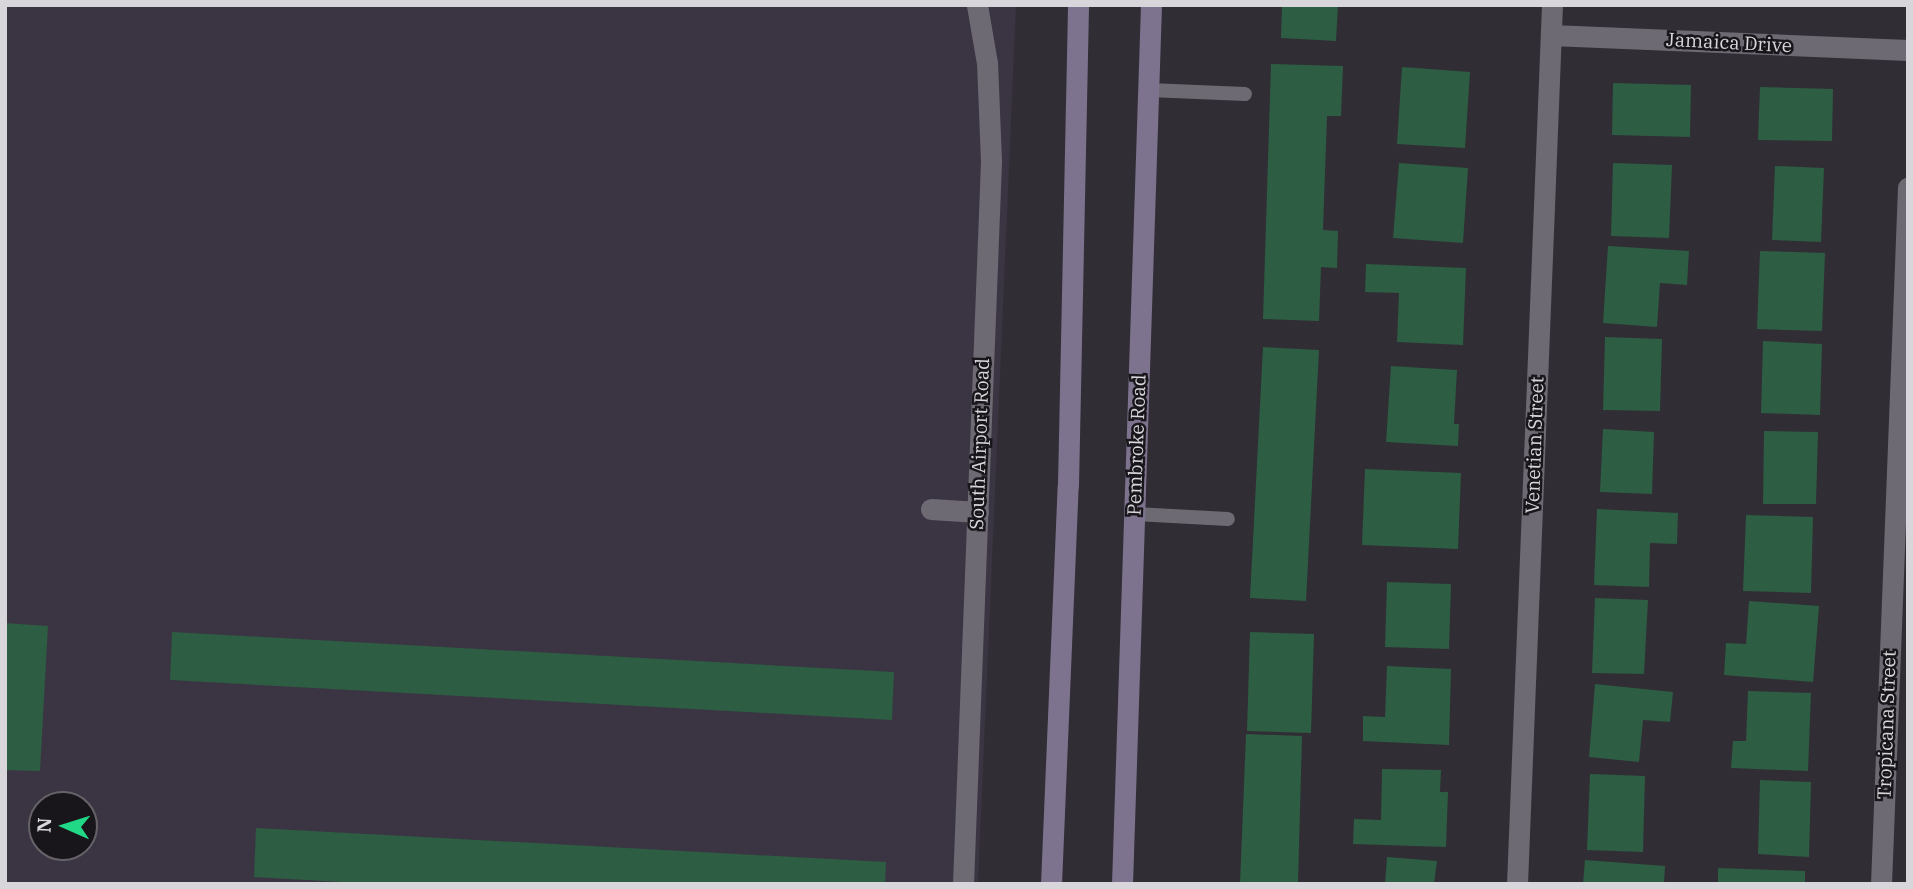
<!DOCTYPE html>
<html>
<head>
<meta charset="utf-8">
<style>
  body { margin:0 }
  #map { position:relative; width:1913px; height:889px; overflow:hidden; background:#312d35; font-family:"IBM Plex Serif",serif }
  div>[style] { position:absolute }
  .built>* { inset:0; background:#3b3543 }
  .building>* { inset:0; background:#2d5d42 }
  .lane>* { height:14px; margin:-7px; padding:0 7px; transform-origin:7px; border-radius:7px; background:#6e6a74 }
  .street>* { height:21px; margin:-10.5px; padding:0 10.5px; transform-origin:10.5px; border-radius:10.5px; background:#6e6a74 }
  .secondary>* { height:21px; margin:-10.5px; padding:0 10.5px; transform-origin:10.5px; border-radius:10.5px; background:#7e738e }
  span { translate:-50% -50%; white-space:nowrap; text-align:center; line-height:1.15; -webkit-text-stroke:5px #18161a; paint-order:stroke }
  .street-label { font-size:19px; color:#d8d6db }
  .frame { position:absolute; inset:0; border:7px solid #d8d6db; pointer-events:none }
  .north { position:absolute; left:28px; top:791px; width:70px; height:70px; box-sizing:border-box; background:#18161a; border:2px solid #656367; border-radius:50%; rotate:273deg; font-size:19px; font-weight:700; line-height:28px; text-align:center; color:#d8d6db }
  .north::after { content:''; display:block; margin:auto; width:24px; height:32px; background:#21d887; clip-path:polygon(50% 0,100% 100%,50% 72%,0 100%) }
</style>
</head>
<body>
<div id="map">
  <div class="built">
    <i style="clip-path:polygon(evenodd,5px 5px,1016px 5px,978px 884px,5px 884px,5px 5px,42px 805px,84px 805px,84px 847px,42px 847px,42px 805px)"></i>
  </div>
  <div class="building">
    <i style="clip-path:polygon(1282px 5px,1338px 5px,1336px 41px,1281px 38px)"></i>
    <i style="clip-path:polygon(1271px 64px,1343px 66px,1341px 116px,1327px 116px,1323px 230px,1338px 231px,1337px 268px,1321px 267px,1319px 321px,1263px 319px)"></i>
    <i style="clip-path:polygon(1402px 67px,1470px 72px,1465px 148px,1397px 144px)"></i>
    <i style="clip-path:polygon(1613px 83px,1691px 85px,1690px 137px,1612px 135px)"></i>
    <i style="clip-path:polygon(1760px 87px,1833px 89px,1832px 141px,1758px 140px)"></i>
    <i style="clip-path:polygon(1399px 163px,1468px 168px,1463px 243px,1393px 238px)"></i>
    <i style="clip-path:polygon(1613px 163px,1672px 165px,1669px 238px,1611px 236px)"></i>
    <i style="clip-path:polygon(1775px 166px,1824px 168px,1821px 242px,1772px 240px)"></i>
    <i style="clip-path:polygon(1608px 246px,1689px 251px,1687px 285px,1660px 283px,1657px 327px,1603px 323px)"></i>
    <i style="clip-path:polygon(1760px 251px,1825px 253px,1822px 331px,1757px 329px)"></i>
    <i style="clip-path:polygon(1366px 264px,1466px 268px,1463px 345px,1397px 342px,1399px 293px,1365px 292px)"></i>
    <i style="clip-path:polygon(1605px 337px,1662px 339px,1660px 411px,1603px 410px)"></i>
    <i style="clip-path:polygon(1763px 341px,1822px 344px,1820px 415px,1761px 413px)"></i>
    <i style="clip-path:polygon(1263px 347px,1319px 350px,1306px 601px,1250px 598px)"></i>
    <i style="clip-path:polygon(1391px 366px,1457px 370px,1454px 424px,1459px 424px,1458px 446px,1386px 442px)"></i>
    <i style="clip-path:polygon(1603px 429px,1654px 432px,1652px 494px,1600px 492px)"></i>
    <i style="clip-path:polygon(1764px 431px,1818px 432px,1816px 504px,1763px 504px)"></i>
    <i style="clip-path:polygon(1365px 469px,1461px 473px,1458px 549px,1362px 545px)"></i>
    <i style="clip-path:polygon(1597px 509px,1678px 513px,1677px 544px,1650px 543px,1649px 587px,1594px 585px)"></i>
    <i style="clip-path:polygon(1746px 515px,1813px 517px,1811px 593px,1743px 591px)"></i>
    <i style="clip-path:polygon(1387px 582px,1451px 584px,1449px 649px,1385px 647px)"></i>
    <i style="clip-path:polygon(1595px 598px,1648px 600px,1644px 674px,1592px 673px)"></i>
    <i style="clip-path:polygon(1749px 601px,1819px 606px,1813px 682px,1724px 675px,1726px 643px,1746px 644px)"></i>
    <i style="clip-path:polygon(5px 623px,48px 626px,40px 771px,5px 770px)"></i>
    <i style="clip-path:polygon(172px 632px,894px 672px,892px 720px,170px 680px)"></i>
    <i style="clip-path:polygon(1250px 632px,1314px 634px,1311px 733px,1247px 731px)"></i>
    <i style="clip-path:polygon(1387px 666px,1451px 669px,1449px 745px,1363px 741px,1363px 716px,1385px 717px)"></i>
    <i style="clip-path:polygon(1595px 684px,1673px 692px,1670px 722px,1643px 720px,1639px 762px,1589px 757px)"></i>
    <i style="clip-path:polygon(1748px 691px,1811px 693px,1808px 771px,1731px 768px,1733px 741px,1746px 741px)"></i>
    <i style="clip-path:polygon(1246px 734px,1302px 736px,1298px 884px,1240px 884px)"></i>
    <i style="clip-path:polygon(1382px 769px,1441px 770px,1440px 792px,1448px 792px,1446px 847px,1353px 844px,1354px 819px,1381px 820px)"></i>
    <i style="clip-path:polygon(1590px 774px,1645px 776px,1643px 852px,1587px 850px)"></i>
    <i style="clip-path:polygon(1760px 780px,1811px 782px,1809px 857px,1758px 854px)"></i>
    <i style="clip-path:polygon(256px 828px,886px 862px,885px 884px,377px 884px,254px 877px)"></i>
    <i style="clip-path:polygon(1387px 857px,1437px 861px,1434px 884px,1385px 884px)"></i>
    <i style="clip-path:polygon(1585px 860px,1665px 866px,1664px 884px,1583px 884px)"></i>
    <i style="clip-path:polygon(1718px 868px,1805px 871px,1805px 884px,1718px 884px)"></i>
  </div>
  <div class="lane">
    <i style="left:1149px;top:90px;width:96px;rotate:2.4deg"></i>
    <i style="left:1135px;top:514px;width:93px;rotate:3.1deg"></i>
  </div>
  <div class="street">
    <i style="left:1551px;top:35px;width:357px;rotate:2.4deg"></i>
    <i style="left:931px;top:509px;width:47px;rotate:3.7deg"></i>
    <i style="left:963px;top:884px;width:724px;rotate:-87.78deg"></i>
    <i style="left:991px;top:161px;width:98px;rotate:-92.3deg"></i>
    <i style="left:987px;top:63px;width:59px;rotate:-99.8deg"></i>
    <i style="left:1517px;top:884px;width:880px;rotate:-87.72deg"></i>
    <i style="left:1881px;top:884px;width:697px;rotate:-87.78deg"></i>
  </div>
  <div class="secondary">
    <i style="left:1051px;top:884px;width:399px;rotate:-87.6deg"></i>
    <i style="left:1068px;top:485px;width:480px;rotate:-88.8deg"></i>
    <i style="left:1122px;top:884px;width:879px;rotate:-88.11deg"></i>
  </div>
  <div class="street-label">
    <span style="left:1729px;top:43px;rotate:3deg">Jamaica Drive</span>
    <span style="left:980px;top:444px;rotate:-88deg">South Airport Road</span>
    <span style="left:1137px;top:445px;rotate:-88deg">Pembroke Road</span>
    <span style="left:1535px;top:445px;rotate:-88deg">Venetian Street</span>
    <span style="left:1887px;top:725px;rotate:-88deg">Tropicana Street</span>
  </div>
  <div class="frame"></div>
  <div class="north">N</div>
</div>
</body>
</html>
